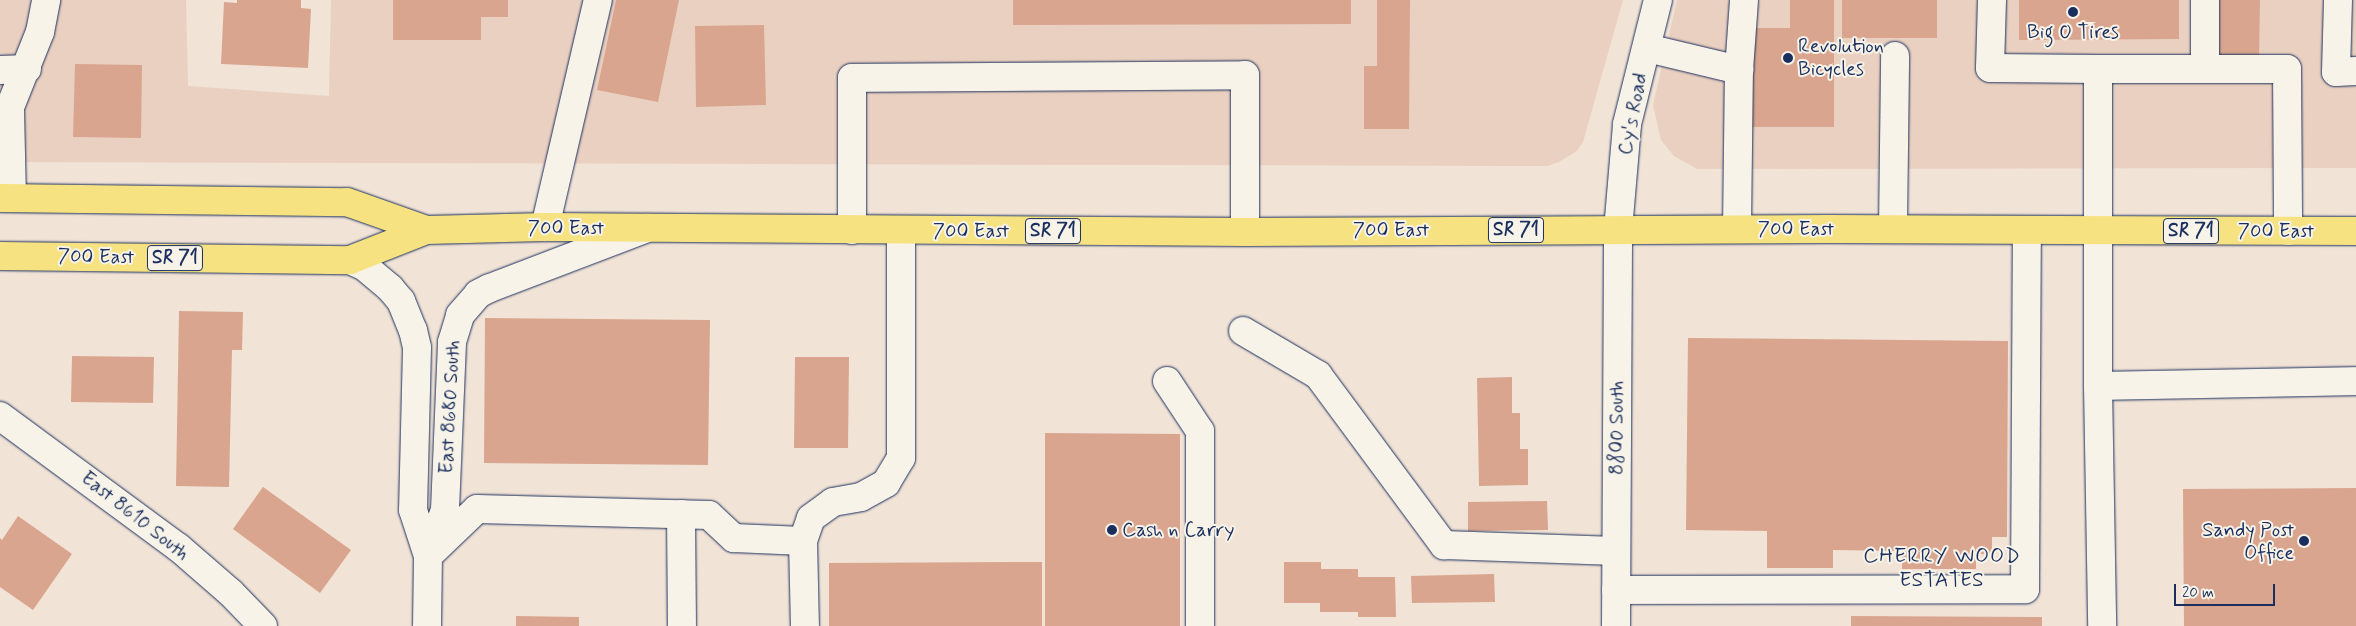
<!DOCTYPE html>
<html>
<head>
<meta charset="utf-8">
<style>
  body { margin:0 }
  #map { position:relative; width:2356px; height:626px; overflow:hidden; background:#f1e3d6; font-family:Mynerve,sans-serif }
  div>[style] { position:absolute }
  .built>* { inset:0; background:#ead0c0 }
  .building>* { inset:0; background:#d9a58e }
  .roads { filter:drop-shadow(0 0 1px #1b2f5e) drop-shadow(0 0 1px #1b2f5e) }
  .minor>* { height:28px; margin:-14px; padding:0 14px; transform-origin:14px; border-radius:14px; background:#f7f3e8 }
  .major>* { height:28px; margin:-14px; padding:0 14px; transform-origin:14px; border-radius:14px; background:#f6e281 }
  .dots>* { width:14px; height:14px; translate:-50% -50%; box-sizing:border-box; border:2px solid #f7f3e8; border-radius:50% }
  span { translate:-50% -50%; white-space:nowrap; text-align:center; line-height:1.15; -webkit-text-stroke:4px #f7f3e8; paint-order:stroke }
  .shield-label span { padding:1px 4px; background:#f7f3e8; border:1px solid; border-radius:4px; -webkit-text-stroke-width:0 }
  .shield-label { font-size:19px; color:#1b2f5e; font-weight:700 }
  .poi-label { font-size:20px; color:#1b2f5e }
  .left { translate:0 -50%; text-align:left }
  .right { translate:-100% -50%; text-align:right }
  .street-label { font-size:20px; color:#1b2f5e }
  .neighbourhood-label { font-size:21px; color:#1b2f5e; letter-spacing:1px }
  .scale { position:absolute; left:2174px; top:584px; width:101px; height:22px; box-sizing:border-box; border:2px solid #1b2f5e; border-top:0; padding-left:6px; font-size:15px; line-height:18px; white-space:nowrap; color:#1b2f5e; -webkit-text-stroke:4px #f7f3e8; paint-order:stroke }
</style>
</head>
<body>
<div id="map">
  <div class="built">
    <i style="clip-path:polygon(0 0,186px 0,188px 86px,329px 96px,331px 0,1623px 0,1583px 142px,1577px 151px,1559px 162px,1548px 166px,1527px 166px,0 162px)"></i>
    <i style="clip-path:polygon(1677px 0,2356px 0,2356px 168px,1697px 169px,1674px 156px,1661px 140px,1653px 105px)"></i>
  </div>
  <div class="building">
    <i style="clip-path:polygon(237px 0,301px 0,301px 8px,311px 9px,308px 68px,221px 64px,224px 2px,237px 3px)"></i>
    <i style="clip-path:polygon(393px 0,508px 0,508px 17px,481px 17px,481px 40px,393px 40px)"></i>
    <i style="clip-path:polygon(616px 0,679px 0,658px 102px,597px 90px)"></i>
    <i style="clip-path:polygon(1013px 0,1351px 0,1351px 24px,1013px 25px)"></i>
    <i style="clip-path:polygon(1377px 0,1410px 0,1409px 129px,1364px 129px,1364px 66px,1377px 66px)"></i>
    <i style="clip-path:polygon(1790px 0,1834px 0,1834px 127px,1751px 127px,1752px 28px,1790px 28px)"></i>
    <i style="clip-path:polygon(1842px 0,1937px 0,1937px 38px,1842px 38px)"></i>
    <i style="clip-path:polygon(2019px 0,2179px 0,2179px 39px,2019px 40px)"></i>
    <i style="clip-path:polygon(2219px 0,2260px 0,2259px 59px,2218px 58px)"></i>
    <i style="clip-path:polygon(764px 25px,766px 105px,696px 107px,695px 26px)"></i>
    <i style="clip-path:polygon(75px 64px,142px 65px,141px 138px,73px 137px)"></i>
    <i style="clip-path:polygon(179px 311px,243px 312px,242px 350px,232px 350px,229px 487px,176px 486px)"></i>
    <i style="clip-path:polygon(485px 318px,710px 320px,708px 465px,484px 463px)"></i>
    <i style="clip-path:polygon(1688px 338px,2008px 341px,2007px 537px,1992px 537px,1992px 554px,1976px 554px,1976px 569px,1902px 569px,1902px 551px,1833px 550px,1833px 568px,1767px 568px,1767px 531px,1686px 530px)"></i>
    <i style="clip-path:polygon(72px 356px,154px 357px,153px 403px,71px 402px)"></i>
    <i style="clip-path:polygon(795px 357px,849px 357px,848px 448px,794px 448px)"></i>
    <i style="clip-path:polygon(1512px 377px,1512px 413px,1520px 413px,1520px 449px,1528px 449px,1528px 485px,1479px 486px,1477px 378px)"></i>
    <i style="clip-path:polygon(1045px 433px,1180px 434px,1180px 626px,1045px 626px)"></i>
    <i style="clip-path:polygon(263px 487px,351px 550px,320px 593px,233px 529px)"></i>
    <i style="clip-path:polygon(2356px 488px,2356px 626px,2184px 626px,2183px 489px)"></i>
    <i style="clip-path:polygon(1547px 501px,1548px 530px,1468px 531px,1468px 502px)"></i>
    <i style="clip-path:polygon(18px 516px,72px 554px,33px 610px,0 587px,0 538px,2px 540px)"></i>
    <i style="clip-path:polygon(1042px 562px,1042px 626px,829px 626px,829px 563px)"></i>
    <i style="clip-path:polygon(1284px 562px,1321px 562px,1321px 569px,1358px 569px,1358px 577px,1395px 577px,1396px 617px,1358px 617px,1358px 612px,1320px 612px,1320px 603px,1284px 603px)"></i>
    <i style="clip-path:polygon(1494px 574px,1495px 602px,1412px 603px,1411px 576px)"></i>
    <i style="clip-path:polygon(516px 616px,579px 617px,579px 626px,516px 626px)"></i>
    <i style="clip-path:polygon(1851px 616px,2042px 617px,2042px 626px,1851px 626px)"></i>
  </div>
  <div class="roads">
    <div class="minor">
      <i style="left:1992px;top:0;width:68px;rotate:91.7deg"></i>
      <i style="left:1990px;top:68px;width:108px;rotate:0.5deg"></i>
      <i style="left:2098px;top:69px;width:317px;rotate:90deg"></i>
      <i style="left:2098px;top:386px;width:240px;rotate:89deg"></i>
      <i style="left:2205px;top:0;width:69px;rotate:90deg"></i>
      <i style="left:2338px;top:0;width:72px;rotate:91.6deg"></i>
      <i style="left:2336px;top:72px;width:20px;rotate:-3deg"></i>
      <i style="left:1647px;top:48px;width:95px;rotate:13.4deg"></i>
      <i style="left:2098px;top:69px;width:189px"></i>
      <i style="left:2287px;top:69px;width:162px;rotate:89.6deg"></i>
      <i style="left:0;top:70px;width:27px;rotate:-2deg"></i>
      <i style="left:12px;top:198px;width:91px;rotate:-91.3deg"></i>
      <i style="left:10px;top:107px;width:81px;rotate:-68.2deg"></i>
      <i style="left:40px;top:32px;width:33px;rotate:-79deg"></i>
      <i style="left:545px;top:227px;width:233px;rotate:-76.9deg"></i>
      <i style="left:1737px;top:229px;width:159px;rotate:-89.3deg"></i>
      <i style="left:1739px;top:70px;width:70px;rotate:-85.9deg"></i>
      <i style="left:1893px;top:229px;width:173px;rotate:-89.3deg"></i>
      <i style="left:852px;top:230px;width:152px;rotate:-90deg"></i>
      <i style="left:852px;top:78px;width:393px;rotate:-0.4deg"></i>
      <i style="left:1245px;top:75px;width:157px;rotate:90deg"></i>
      <i style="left:350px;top:260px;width:17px;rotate:25deg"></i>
      <i style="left:365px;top:267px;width:33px;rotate:40deg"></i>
      <i style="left:390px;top:288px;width:17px;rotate:50deg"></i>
      <i style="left:401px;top:301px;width:31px;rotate:68deg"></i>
      <i style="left:413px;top:330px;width:18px;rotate:77deg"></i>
      <i style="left:417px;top:348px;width:162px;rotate:91.4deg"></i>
      <i style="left:413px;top:510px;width:48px;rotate:71.9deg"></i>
      <i style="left:428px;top:556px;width:70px;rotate:90.8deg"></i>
      <i style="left:1243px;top:331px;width:87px;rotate:30.4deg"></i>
      <i style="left:1318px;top:375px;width:212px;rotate:53.5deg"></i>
      <i style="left:1444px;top:545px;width:172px;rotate:2deg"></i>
      <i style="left:1167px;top:381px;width:60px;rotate:56.6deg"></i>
      <i style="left:1200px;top:431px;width:195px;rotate:90deg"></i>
      <i style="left:2098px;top:386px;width:258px;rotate:-1.1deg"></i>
      <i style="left:0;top:416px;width:221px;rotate:36.4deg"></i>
      <i style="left:178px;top:547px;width:70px;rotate:41deg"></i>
      <i style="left:231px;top:593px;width:46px;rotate:45.9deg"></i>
      <i style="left:681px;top:514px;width:112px;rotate:89.5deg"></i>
      <i style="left:803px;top:541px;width:85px;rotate:88.7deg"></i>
      <i style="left:430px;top:550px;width:43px;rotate:-69.4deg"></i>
      <i style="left:445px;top:510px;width:168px;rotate:-87.6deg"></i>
      <i style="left:452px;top:342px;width:28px;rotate:-73deg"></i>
      <i style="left:460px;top:315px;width:28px;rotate:-49deg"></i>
      <i style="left:478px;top:294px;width:13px;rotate:-27deg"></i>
      <i style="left:490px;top:288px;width:168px;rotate:-20.9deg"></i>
      <i style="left:428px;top:556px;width:68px;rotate:-43.8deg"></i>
      <i style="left:477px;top:509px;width:232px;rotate:1.5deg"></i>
      <i style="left:709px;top:515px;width:34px;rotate:43deg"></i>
      <i style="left:734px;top:538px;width:69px;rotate:2.5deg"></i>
      <i style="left:803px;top:541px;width:24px;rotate:-71deg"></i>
      <i style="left:811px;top:518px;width:27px;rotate:-36deg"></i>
      <i style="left:833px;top:502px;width:28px;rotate:-10deg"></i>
      <i style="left:861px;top:497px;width:29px;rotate:-29deg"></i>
      <i style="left:886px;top:483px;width:29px;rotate:-59deg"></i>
      <i style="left:901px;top:458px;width:228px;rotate:-90deg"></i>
      <i style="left:1616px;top:590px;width:409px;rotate:-0.1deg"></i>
      <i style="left:2025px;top:589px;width:358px;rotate:-89.7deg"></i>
      <i style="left:1616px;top:626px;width:396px;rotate:-89.7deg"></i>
      <i style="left:1618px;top:230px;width:106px;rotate:-85.1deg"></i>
      <i style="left:1627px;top:124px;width:128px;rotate:-76deg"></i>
    </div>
    <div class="major">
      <i style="left:0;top:198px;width:347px;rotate:0.7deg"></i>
      <i style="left:347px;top:202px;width:84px;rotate:19.5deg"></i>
      <i style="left:0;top:256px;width:350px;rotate:0.7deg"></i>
      <i style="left:350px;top:260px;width:82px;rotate:-21.5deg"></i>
      <i style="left:426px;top:230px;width:119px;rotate:-1.4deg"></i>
      <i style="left:545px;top:227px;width:700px;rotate:0.41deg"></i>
      <i style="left:1245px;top:232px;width:584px;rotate:-0.29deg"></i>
      <i style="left:1829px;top:229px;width:527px;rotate:0.22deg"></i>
    </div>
  </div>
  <div class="dots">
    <i style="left:2073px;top:12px;background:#1b2f5e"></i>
    <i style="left:1788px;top:58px;background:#1b2f5e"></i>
    <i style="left:1112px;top:530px;background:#1b2f5e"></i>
    <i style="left:2304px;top:541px;background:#1b2f5e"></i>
  </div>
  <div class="shield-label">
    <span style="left:1516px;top:230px">SR 71</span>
    <span style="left:1053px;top:231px">SR 71</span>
    <span style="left:2191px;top:231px">SR 71</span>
    <span style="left:175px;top:258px">SR 71</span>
  </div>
  <div class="poi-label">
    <span style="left:2073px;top:32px">Big O Tires</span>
    <span class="left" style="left:1798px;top:58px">Revolution<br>Bicycles</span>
    <span class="left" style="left:1122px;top:530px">Cash n Carry</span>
    <span class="right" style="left:2294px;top:542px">Sandy Post<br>Office</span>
  </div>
  <div class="street-label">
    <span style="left:1633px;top:114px;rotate:-79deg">Cy's Road</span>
    <span style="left:566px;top:228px">700 East</span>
    <span style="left:1796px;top:229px">700 East</span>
    <span style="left:1391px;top:230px">700 East</span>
    <span style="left:971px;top:231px">700 East</span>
    <span style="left:2276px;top:231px">700 East</span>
    <span style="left:96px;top:257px;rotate:1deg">700 East</span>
    <span style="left:450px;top:407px;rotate:-87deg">East 8680 South</span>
    <span style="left:1617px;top:428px;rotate:-90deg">8800 South</span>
    <span style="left:135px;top:516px;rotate:38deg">East 8610 South</span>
  </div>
  <div class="neighbourhood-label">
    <span style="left:1942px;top:568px">CHERRY WOOD<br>ESTATES</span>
  </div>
  <div class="scale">20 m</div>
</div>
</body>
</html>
